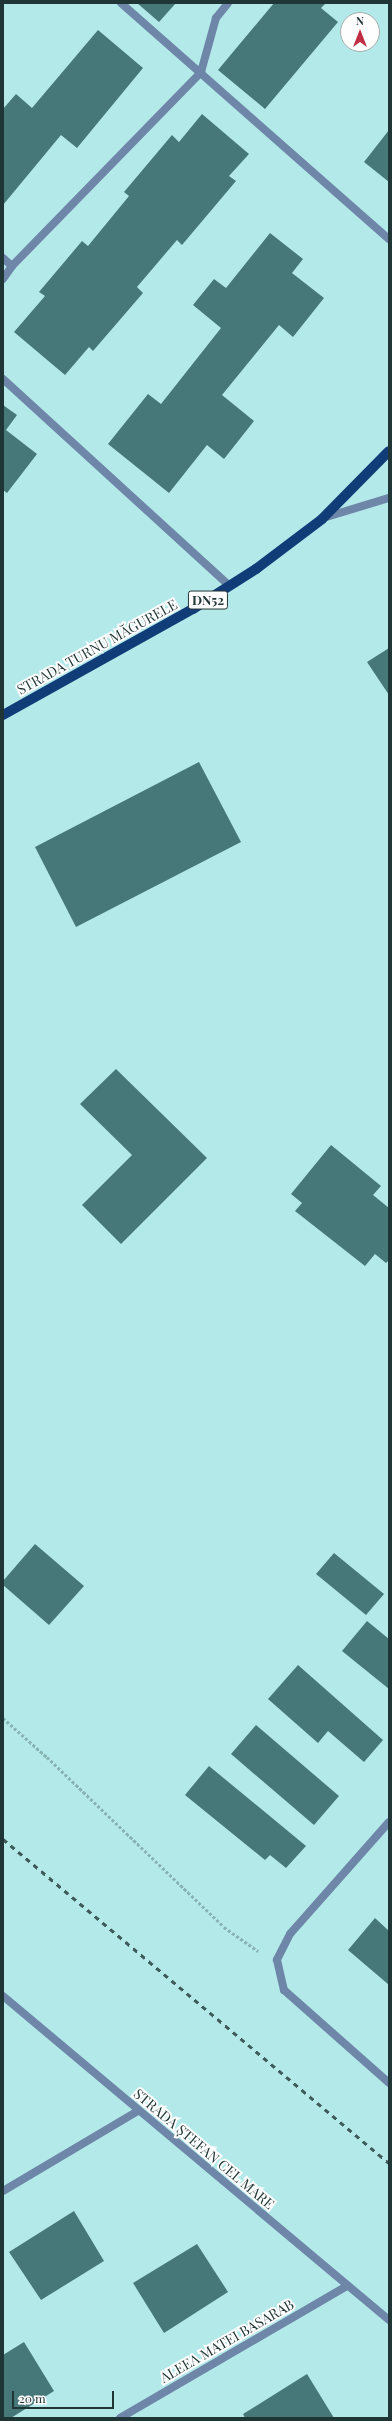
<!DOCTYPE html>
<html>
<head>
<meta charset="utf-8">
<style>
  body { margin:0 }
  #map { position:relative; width:392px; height:2421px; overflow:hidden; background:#b4e9ea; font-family:"Playfair Display",serif }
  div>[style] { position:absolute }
  .building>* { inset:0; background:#477879 }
  .path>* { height:2.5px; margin-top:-1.25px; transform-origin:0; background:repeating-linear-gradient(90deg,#87b3b3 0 3px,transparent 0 5px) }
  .service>* { height:8px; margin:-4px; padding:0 4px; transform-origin:4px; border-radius:4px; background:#6e86a8 }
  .minor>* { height:8px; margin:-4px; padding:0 4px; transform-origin:4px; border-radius:4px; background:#6e86a8 }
  .primary>* { height:10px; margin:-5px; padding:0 5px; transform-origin:5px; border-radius:5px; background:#103c77 }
  .rail>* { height:3px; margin-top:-1.5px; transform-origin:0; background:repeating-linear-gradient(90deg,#3e5a5a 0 5px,transparent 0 10px) }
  span { translate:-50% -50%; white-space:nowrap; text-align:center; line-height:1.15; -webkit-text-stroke:4px #fefefe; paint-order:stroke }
  .shield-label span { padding:1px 3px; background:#fefefe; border:1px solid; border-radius:3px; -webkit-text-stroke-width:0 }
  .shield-label { font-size:13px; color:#203535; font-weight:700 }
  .street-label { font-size:14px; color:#203535 }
  .frame { position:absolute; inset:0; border:4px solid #203535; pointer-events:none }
  .north { position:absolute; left:340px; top:12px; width:40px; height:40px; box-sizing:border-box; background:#fefefe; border:1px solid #a5aeae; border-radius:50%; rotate:0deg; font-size:11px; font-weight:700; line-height:16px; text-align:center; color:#203535 }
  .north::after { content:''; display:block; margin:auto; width:14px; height:18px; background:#be2d44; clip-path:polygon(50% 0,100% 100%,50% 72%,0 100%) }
  .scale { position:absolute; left:12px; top:2391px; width:102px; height:18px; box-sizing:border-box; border:2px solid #203535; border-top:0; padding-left:5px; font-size:12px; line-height:14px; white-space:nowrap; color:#203535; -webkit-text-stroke:3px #fefefe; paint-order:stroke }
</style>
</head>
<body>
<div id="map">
  <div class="building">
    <i style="clip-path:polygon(137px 3px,176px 3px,159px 22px)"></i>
    <i style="clip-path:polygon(274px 3px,326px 3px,321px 8px,338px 22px,265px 109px,218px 70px)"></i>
    <i style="clip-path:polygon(98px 30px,143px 68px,77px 148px,61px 135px,3px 205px,3px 109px,16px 94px,32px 108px)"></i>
    <i style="clip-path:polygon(202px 114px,249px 154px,229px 176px,236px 181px,182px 245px,177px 240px,137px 287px,143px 293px,93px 351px,89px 347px,65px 375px,14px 332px,45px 296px,39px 292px,82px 241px,88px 246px,129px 196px,124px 192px,172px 135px,179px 142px)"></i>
    <i style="clip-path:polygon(389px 130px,389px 182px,364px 162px)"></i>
    <i style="clip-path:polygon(270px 233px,303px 259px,292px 273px,324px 298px,293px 337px,279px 325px,222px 395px,254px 421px,224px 459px,207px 445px,169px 493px,108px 444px,148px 394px,161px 404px,221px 328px,193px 305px,214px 279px,226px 288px)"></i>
    <i style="clip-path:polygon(3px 405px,17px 415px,6px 430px,37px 454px,7px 493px,3px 490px)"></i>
    <i style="clip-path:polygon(389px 648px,389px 695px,367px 662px)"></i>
    <i style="clip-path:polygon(199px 762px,241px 842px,76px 927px,35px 847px)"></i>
    <i style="clip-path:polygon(116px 1069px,207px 1158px,121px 1244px,82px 1205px,132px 1155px,80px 1104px)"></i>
    <i style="clip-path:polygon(331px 1145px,381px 1186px,373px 1195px,389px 1208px,389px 1260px,386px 1263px,375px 1254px,365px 1266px,295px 1211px,302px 1203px,291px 1194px)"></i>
    <i style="clip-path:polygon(35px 1544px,84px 1586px,49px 1625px,3px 1585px,3px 1581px)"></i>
    <i style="clip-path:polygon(334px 1553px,384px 1594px,366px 1615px,316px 1574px)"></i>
    <i style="clip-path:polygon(367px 1621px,389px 1639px,389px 1689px,342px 1651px)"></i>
    <i style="clip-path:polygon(298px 1665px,383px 1740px,364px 1762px,328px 1731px,318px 1743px,268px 1699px)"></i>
    <i style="clip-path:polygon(256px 1725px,339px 1796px,314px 1825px,231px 1754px)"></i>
    <i style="clip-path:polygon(209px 1766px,306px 1846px,286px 1868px,270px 1855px,265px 1860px,185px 1795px)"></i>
    <i style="clip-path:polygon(375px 1918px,389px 1931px,389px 1985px,348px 1950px)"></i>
    <i style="clip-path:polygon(74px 2211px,104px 2261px,41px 2300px,9px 2252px)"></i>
    <i style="clip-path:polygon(197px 2244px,228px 2292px,164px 2333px,133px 2283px)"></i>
    <i style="clip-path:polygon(24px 2342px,54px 2391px,11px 2418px,3px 2418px,3px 2355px)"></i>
    <i style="clip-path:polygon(307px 2374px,334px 2418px,245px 2418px,243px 2414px)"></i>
  </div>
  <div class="path">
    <i style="left:3px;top:1718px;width:59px;rotate:41.6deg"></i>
    <i style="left:47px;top:1757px;width:245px;rotate:43.8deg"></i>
    <i style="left:224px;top:1927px;width:42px;rotate:35.2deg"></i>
  </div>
  <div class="service">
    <i style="left:121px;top:3px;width:357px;rotate:41.4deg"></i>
    <i style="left:3px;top:258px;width:12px;rotate:42deg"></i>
    <i style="left:3px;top:279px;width:16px;rotate:-55deg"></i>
    <i style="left:12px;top:266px;width:271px;rotate:-45.7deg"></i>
    <i style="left:201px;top:72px;width:56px;rotate:-74.5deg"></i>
    <i style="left:216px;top:18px;width:19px;rotate:-51deg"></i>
    <i style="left:3px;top:379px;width:307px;rotate:42.4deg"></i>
  </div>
  <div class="minor">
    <i style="left:323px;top:518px;width:69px;rotate:-16.9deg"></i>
    <i style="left:389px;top:1822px;width:149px;rotate:131.5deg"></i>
    <i style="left:290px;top:1934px;width:29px;rotate:117deg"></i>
    <i style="left:277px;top:1960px;width:31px;rotate:77deg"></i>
    <i style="left:284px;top:1990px;width:140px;rotate:41.5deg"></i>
    <i style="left:3px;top:1996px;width:504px;rotate:40.01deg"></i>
    <i style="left:3px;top:2191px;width:157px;rotate:-30.7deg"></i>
    <i style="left:120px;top:2418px;width:263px;rotate:-30.2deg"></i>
  </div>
  <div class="primary">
    <i style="left:3px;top:715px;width:218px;rotate:-29.2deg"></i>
    <i style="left:193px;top:609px;width:75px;rotate:-32.4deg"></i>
    <i style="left:256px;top:569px;width:83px;rotate:-37.1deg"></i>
    <i style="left:322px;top:519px;width:95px;rotate:-45.4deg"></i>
  </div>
  <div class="rail">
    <i style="left:3px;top:1839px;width:504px;rotate:40.01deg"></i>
  </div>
  <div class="shield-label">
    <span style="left:208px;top:600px">DN52</span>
  </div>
  <div class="street-label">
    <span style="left:97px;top:647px;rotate:-29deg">STRADA TURNU MĂGURELE</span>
    <span style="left:204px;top:2149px;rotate:40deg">STRADA ȘTEFAN CEL MARE</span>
    <span style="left:227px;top:2341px;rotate:-30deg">ALEEA MATEI BASARAB</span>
  </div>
  <div class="frame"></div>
  <div class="north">N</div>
  <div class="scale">20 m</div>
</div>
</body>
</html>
